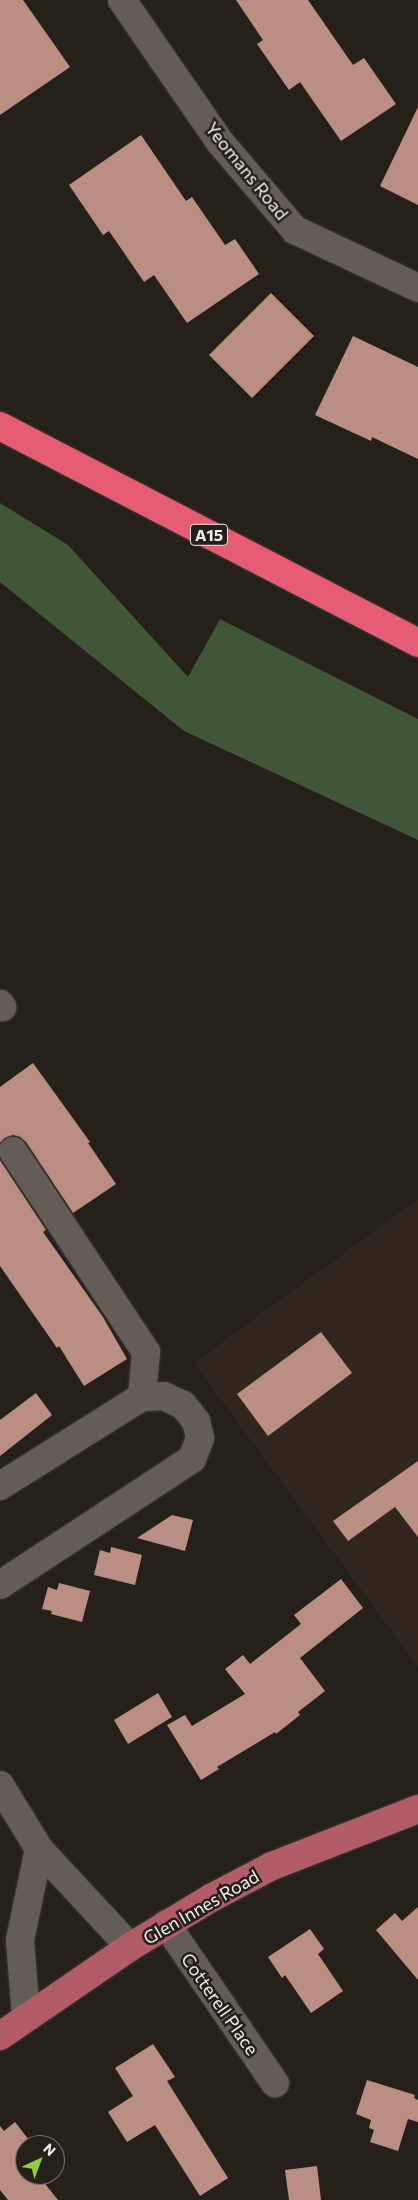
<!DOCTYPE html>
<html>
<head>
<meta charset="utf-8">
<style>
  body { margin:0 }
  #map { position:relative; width:418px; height:2200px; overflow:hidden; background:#26201b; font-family:Commissioner,sans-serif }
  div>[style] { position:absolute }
  .built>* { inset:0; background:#31261d }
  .forest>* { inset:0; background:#405637 }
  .building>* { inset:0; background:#ba8e83 }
  .roads { filter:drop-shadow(0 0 1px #413c39) drop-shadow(0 0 1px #413c39) }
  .minor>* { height:28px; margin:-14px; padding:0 14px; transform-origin:14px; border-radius:14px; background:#645d57 }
  .major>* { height:28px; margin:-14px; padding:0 14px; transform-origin:14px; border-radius:14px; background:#b25c68 }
  .highway>* { height:28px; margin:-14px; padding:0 14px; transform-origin:14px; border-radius:14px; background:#e65c73 }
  span { translate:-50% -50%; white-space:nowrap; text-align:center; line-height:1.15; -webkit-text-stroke:5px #26201b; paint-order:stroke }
  .shield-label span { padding:1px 4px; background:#26201b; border:1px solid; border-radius:4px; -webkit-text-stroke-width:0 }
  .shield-label { font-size:16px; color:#f3efec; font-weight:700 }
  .street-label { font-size:18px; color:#f3efec }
  .north { position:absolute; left:15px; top:2135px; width:50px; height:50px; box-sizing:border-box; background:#26201b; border:1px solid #78736f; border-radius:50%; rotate:43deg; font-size:14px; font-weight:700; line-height:20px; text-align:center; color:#f3efec }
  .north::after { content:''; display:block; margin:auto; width:18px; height:22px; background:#91cd40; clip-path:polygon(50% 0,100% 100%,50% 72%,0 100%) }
</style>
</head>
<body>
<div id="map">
  <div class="built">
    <i style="clip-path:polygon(418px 1199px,418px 1667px,194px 1363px)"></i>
  </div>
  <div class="forest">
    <i style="clip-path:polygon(0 503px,68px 545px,188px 677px,220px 619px,418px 719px,418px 840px,184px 731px,0 582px)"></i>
  </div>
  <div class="building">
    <i style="clip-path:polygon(0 0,23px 0,70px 67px,0 115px)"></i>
    <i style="clip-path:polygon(236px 0,308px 0,353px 65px,364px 58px,396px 104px,341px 141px,300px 82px,289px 90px,257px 44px,263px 40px)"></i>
    <i style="clip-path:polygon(418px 107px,418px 205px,380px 186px)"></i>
    <i style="clip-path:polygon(141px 135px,186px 201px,192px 197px,225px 245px,235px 239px,259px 274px,187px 323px,154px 275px,144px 282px,109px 231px,103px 235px,69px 185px)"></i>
    <i style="clip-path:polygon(271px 293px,314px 336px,252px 398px,209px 355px)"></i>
    <i style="clip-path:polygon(353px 336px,418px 367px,418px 459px,372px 437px,371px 441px,315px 415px)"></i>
    <i style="clip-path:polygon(33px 1063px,90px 1142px,88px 1143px,116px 1184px,73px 1213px,26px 1142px,20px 1137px,13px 1135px,5px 1138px,0 1143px,0 1087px)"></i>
    <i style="clip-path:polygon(0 1160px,46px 1230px,43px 1232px,103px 1317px,127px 1359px,84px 1386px,59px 1346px,57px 1348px,0 1266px)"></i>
    <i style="clip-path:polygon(321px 1332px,352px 1373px,268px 1436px,237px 1394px)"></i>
    <i style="clip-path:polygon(36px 1393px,52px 1415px,0 1456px,0 1420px)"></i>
    <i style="clip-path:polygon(418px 1461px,418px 1537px,395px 1507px,348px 1541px,333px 1521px)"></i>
    <i style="clip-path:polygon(172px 1515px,193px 1520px,185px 1551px,137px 1538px)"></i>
    <i style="clip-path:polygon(111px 1547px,142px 1555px,135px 1585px,94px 1575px,100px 1550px,110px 1553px)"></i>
    <i style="clip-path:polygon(341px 1579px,363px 1608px,300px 1658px,325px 1691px,298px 1712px,300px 1715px,276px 1734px,275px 1732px,217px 1767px,219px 1769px,201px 1780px,167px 1725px,185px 1715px,192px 1726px,245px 1694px,225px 1669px,243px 1655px,250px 1664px,301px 1624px,294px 1615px)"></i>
    <i style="clip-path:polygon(59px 1583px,90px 1591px,82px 1622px,51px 1614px,52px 1611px,42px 1609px,48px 1587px,57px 1590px)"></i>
    <i style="clip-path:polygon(158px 1693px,172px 1717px,128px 1744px,114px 1720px)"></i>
    <i style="clip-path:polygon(418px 1907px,418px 1980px,376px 1930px,395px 1913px,402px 1921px)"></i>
    <i style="clip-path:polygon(310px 1929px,324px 1949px,318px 1954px,343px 1991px,311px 2013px,285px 1975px,282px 1978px,268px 1957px)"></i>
    <i style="clip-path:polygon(153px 2044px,175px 2077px,167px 2081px,228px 2178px,200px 2196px,155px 2125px,127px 2142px,108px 2112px,133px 2096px,115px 2068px)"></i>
    <i style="clip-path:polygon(367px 2080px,415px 2095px,414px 2098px,418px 2100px,418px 2122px,408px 2119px,398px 2151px,370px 2142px,374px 2130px,369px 2128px,371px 2120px,356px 2114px)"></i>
    <i style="clip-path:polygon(15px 2122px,32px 2144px,25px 2145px,25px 2150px,21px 2153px,25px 2158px,25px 2175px,38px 2175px,58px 2200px,8px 2200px,0 2190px,0 2126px,4px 2131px)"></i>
    <i style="clip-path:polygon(317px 2166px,321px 2200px,289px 2200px,285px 2170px)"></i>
  </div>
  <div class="roads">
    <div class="minor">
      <i style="left:122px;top:0;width:173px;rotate:55.4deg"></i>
      <i style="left:220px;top:142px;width:116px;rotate:49.6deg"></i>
      <i style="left:295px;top:230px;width:136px;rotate:25.2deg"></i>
      <i style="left:0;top:1004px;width:4px;rotate:56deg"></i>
      <i style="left:0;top:1486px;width:168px;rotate:-32.1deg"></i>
      <i style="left:0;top:1585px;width:230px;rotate:-33.3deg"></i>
      <i style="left:192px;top:1459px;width:22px;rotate:-69deg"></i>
      <i style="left:200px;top:1438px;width:17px;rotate:-103deg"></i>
      <i style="left:196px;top:1421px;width:21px;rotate:-129deg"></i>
      <i style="left:183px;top:1405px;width:21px;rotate:-155deg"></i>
      <i style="left:164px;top:1396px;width:22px;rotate:177deg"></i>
      <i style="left:142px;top:1397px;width:45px;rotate:-84.9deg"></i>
      <i style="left:146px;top:1352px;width:241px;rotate:-123.5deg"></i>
      <i style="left:0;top:1785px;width:75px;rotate:58.6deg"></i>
      <i style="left:39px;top:1849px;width:134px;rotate:47.1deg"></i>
      <i style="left:166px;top:1924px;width:193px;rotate:55.6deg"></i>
      <i style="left:26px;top:2017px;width:77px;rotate:-94.5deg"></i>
      <i style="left:20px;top:1940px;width:93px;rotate:-78.2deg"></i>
    </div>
    <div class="major">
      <i style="left:0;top:2036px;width:158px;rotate:-34.4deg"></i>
      <i style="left:130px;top:1947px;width:95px;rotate:-31.2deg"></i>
      <i style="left:211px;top:1898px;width:69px;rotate:-27.7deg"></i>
      <i style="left:272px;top:1866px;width:157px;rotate:-21.3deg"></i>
    </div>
    <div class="highway">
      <i style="left:0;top:426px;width:471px;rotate:27.4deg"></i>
    </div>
  </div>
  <div class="shield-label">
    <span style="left:209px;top:535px">A15</span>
  </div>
  <div class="street-label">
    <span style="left:247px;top:171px;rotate:51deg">Yeomans Road</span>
    <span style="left:201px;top:1907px;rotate:-30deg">Glen Innes Road</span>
    <span style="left:220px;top:2004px;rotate:55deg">Cotterell Place</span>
  </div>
  <div class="north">N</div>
</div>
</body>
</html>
